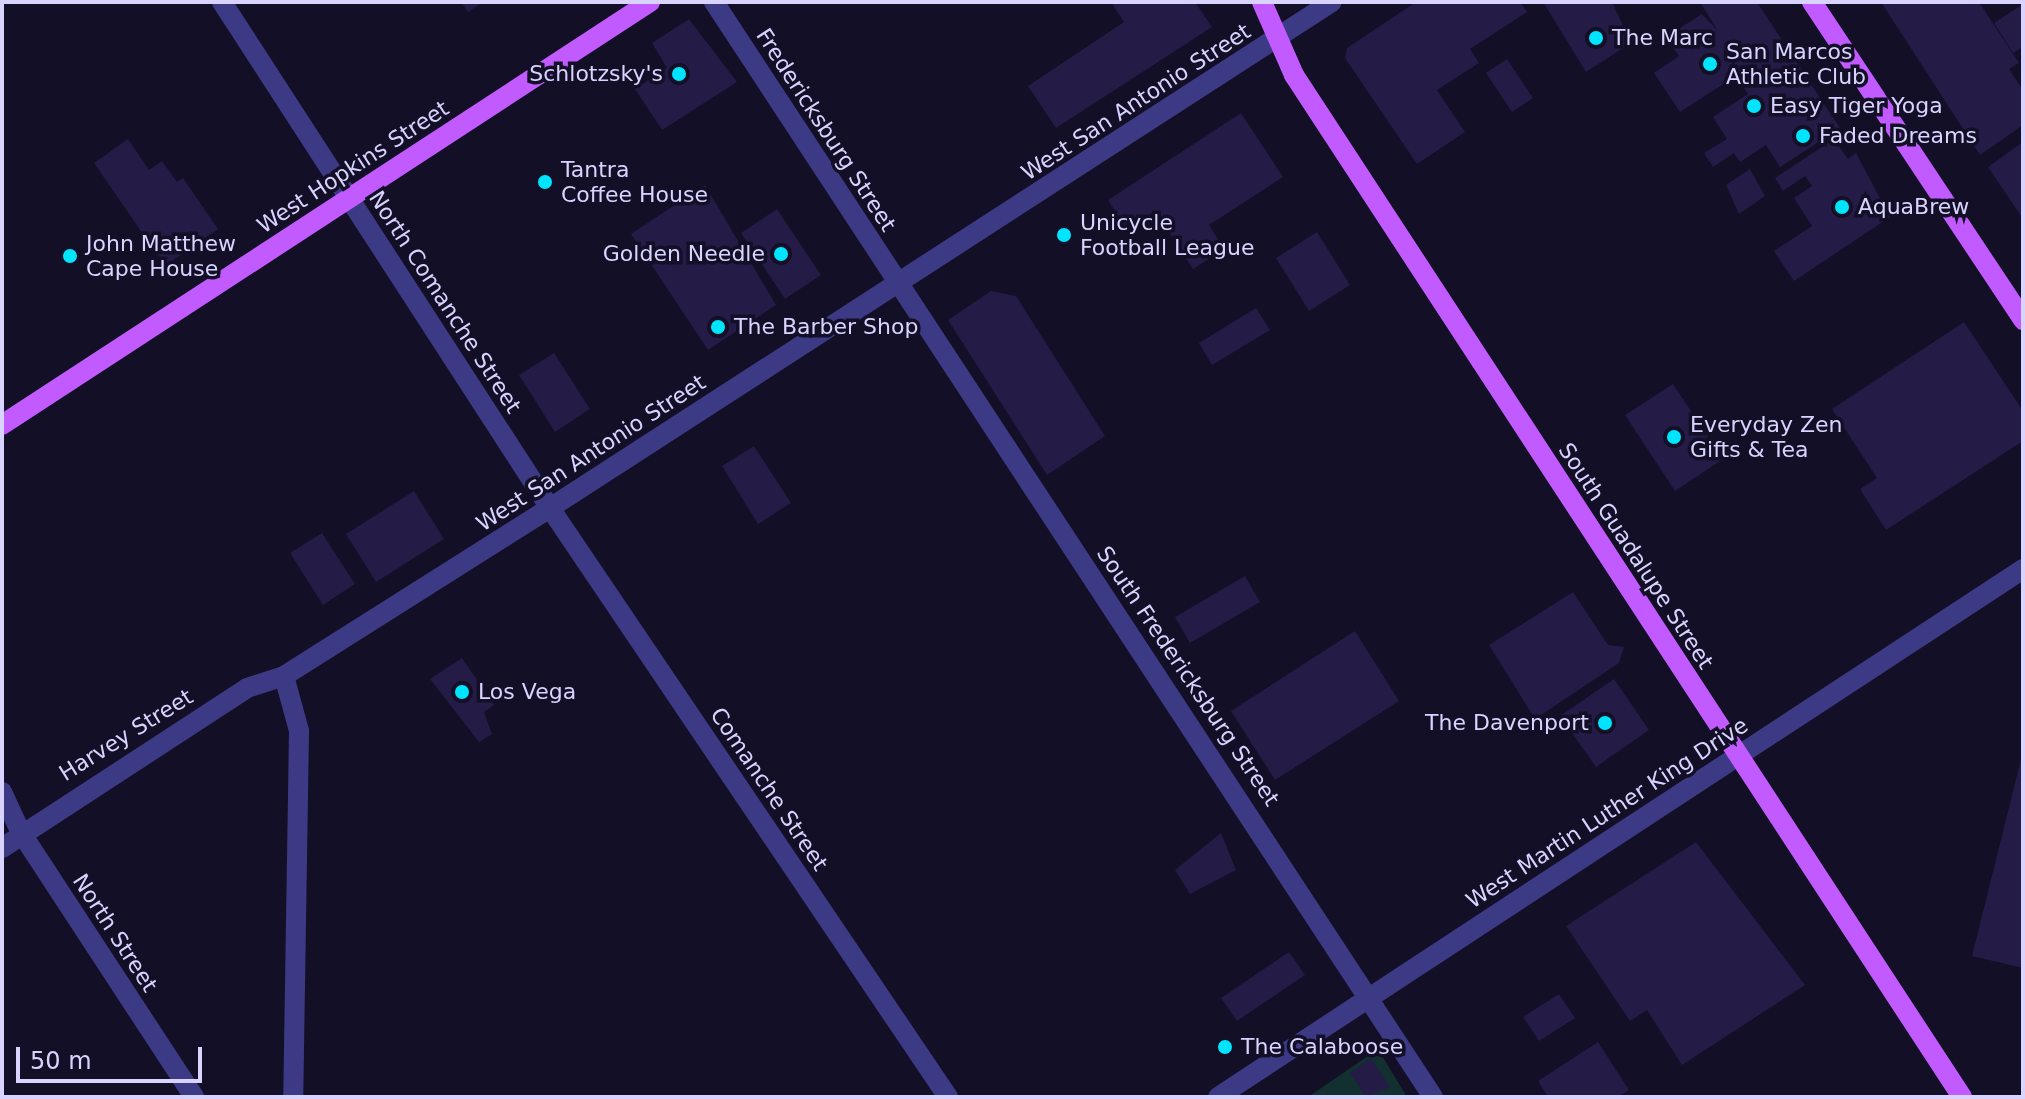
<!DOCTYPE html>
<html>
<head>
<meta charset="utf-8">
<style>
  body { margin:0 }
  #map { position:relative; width:2025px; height:1099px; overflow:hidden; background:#130f26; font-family:"DejaVu Sans",sans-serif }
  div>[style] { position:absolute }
  .green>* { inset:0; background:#12302f }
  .building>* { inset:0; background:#241b47 }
  .minor>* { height:20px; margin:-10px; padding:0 10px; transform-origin:10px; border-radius:10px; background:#3d3a85 }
  .major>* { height:20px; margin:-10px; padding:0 10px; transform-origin:10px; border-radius:10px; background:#c25bff }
  .dots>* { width:22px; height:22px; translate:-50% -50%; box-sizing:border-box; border:4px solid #130f26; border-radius:50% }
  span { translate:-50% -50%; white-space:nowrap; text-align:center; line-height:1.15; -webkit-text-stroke:7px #130f26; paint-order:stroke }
  .poi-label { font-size:22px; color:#d9d4ff }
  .left { translate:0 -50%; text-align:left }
  .right { translate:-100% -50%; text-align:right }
  .street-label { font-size:22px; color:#d9d4ff }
  .frame { position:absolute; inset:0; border:4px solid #d9d4ff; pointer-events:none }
  .scale { position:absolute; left:16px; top:1047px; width:186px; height:36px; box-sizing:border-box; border:4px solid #d9d4ff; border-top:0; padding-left:10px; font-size:24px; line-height:28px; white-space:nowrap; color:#d9d4ff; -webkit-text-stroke:6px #130f26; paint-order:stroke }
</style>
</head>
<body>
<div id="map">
  <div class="green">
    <i style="clip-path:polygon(1378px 1049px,1407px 1097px,1308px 1097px)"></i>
  </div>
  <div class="building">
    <i style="clip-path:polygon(461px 2px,483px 2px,468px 12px)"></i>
    <i style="clip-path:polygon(1111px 2px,1195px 2px,1212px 27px,1056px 128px,1028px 86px,1124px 22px)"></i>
    <i style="clip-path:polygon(1416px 2px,1520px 2px,1527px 12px,1470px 49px,1479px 63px,1437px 90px,1465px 132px,1417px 164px,1345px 58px,1347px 48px)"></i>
    <i style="clip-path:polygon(1543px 2px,1612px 2px,1631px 43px,1586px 72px)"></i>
    <i style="clip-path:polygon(1700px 2px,1757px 2px,1840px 128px,1780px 167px,1766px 145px,1740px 162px,1734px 153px,1713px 167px,1704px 153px,1727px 139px,1713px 117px,1748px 94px,1736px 76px,1680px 112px,1654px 73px,1679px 56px,1666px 37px,1702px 14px,1718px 31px)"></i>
    <i style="clip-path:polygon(1881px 2px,1979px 2px,2019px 63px,2009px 69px,2023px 90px,2023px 125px,1980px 155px)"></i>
    <i style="clip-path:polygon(2023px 4px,2023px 47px,2013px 53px,1994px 23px)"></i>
    <i style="clip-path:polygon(689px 19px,737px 82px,662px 130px,635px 89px,667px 68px,652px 43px)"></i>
    <i style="clip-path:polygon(1507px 59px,1533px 98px,1512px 112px,1486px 73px)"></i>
    <i style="clip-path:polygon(1241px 113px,1283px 177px,1209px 225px,1224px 249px,1193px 269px,1155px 211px,1127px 230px,1108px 200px)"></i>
    <i style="clip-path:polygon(128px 139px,149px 170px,162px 161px,177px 182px,183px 178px,218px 229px,165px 266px,94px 163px)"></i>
    <i style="clip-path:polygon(1834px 139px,1848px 159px,1856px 153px,1890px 217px,1794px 281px,1774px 251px,1812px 226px,1794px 198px,1812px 186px,1805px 176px,1783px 191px,1775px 178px)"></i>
    <i style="clip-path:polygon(2023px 142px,2023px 219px,1988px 167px)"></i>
    <i style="clip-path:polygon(1750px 169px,1765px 196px,1739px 214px,1726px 185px)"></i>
    <i style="clip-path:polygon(705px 185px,776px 305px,708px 350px,631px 234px)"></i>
    <i style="clip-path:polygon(777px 209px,821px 275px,785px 299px,741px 233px)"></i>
    <i style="clip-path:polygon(1317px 232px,1350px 285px,1309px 311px,1276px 258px)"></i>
    <i style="clip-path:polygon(991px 291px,1016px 296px,1105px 436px,1047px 475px,948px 320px)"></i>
    <i style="clip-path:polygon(1256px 308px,1270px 330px,1212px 365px,1199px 343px)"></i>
    <i style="clip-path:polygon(1964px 322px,2023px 411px,2023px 441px,1886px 530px,1860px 489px,1877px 478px,1832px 409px)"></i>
    <i style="clip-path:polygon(554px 353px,590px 409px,555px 432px,519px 375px)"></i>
    <i style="clip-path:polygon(1673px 384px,1723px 459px,1675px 491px,1625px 415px)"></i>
    <i style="clip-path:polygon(754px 446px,791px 503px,758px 524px,722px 466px)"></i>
    <i style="clip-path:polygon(414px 491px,444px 539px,376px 582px,346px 534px)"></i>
    <i style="clip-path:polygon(322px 533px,355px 584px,323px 605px,290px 553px)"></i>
    <i style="clip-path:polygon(1245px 576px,1260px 602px,1190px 643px,1175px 617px)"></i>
    <i style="clip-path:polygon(1573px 592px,1608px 645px,1624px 647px,1619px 663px,1535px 719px,1489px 645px)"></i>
    <i style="clip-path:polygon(1355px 631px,1399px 701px,1275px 780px,1231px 711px)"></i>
    <i style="clip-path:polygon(462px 658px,494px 705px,484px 712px,492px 734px,479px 742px,430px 679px)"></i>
    <i style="clip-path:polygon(1614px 679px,1649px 730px,1596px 767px,1560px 716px)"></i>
    <i style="clip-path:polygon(2022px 755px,2023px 756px,2023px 968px,1972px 956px)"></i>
    <i style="clip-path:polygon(1221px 833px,1236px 870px,1190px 894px,1175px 870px)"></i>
    <i style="clip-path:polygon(1696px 842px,1805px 985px,1682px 1065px,1647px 1010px,1630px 1021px,1566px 926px)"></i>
    <i style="clip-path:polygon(1289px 952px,1305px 975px,1237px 1021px,1221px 998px)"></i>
    <i style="clip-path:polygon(1559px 994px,1575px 1018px,1539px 1041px,1523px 1017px)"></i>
    <i style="clip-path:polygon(1598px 1042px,1629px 1090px,1618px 1097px,1548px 1097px,1538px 1081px)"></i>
    <i style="clip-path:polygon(1371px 1058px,1390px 1087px,1366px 1097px,1350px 1073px)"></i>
  </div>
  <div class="minor">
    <i style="left:222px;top:2px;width:603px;rotate:57.05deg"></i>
    <i style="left:550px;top:508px;width:711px;rotate:55.95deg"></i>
    <i style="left:714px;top:2px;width:1310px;rotate:56.71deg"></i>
    <i style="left:284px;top:676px;width:57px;rotate:74.7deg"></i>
    <i style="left:299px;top:731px;width:366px;rotate:90.9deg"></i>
    <i style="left:2px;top:792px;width:43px;rotate:65.2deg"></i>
    <i style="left:20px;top:831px;width:318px;rotate:56.8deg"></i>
    <i style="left:2px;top:848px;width:293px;rotate:-33.1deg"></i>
    <i style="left:247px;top:688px;width:39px;rotate:-18deg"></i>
    <i style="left:284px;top:676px;width:315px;rotate:-32.3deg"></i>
    <i style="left:550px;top:508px;width:931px;rotate:-32.91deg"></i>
    <i style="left:1218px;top:1097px;width:963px;rotate:-33.26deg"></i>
  </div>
  <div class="major">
    <i style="left:1262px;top:2px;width:80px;rotate:66.3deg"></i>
    <i style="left:1294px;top:75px;width:1221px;rotate:56.83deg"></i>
    <i style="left:1812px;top:2px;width:382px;rotate:56.4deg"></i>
    <i style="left:2px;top:425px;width:774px;rotate:-33.14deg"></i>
  </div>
  <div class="dots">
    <i style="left:1596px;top:38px;background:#00e5ff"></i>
    <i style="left:1710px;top:64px;background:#00e5ff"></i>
    <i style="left:679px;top:74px;background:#00e5ff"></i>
    <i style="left:1754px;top:106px;background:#00e5ff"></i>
    <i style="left:1803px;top:136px;background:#00e5ff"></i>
    <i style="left:545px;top:182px;background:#00e5ff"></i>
    <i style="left:1842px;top:207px;background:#00e5ff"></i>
    <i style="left:1064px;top:235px;background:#00e5ff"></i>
    <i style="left:781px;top:254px;background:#00e5ff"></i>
    <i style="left:70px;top:256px;background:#00e5ff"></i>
    <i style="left:718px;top:327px;background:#00e5ff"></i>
    <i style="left:1674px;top:437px;background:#00e5ff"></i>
    <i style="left:462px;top:692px;background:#00e5ff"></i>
    <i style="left:1605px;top:723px;background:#00e5ff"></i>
    <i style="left:1225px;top:1047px;background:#00e5ff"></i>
  </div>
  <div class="poi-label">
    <span class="left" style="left:1612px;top:38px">The Marc</span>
    <span class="left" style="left:1726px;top:64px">San Marcos<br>Athletic Club</span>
    <span class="right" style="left:663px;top:74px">Schlotzsky's</span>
    <span class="left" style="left:1770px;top:106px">Easy Tiger Yoga</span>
    <span class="left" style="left:1819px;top:136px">Faded Dreams</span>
    <span class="left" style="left:561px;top:182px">Tantra<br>Coffee House</span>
    <span class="left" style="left:1858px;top:207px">AquaBrew</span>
    <span class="left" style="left:1080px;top:235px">Unicycle<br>Football League</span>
    <span class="left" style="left:86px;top:256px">John Matthew<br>Cape House</span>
    <span class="right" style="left:765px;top:254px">Golden Needle</span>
    <span class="left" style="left:734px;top:327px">The Barber Shop</span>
    <span class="left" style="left:1690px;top:437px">Everyday Zen<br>Gifts &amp; Tea</span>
    <span class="left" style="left:478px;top:692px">Los Vega</span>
    <span class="right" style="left:1589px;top:723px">The Davenport</span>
    <span class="left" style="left:1241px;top:1047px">The Calaboose</span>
  </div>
  <div class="street-label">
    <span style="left:1136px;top:102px;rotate:-33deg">West San Antonio Street</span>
    <span style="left:826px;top:130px;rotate:57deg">Fredericksburg Street</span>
    <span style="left:353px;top:167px;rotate:-33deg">West Hopkins Street</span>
    <span style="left:445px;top:302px;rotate:57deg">North Comanche Street</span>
    <span style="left:591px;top:453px;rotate:-33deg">West San Antonio Street</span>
    <span style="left:1636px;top:556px;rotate:57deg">South Guadalupe Street</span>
    <span style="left:1188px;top:676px;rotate:56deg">South Fredericksburg Street</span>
    <span style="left:126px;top:735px;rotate:-32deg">Harvey Street</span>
    <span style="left:769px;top:789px;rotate:56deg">Comanche Street</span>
    <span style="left:1607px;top:813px;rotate:-33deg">West Martin Luther King Drive</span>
    <span style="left:115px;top:933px;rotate:57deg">North Street</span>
  </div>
  <div class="frame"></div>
  <div class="scale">50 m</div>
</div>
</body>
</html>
